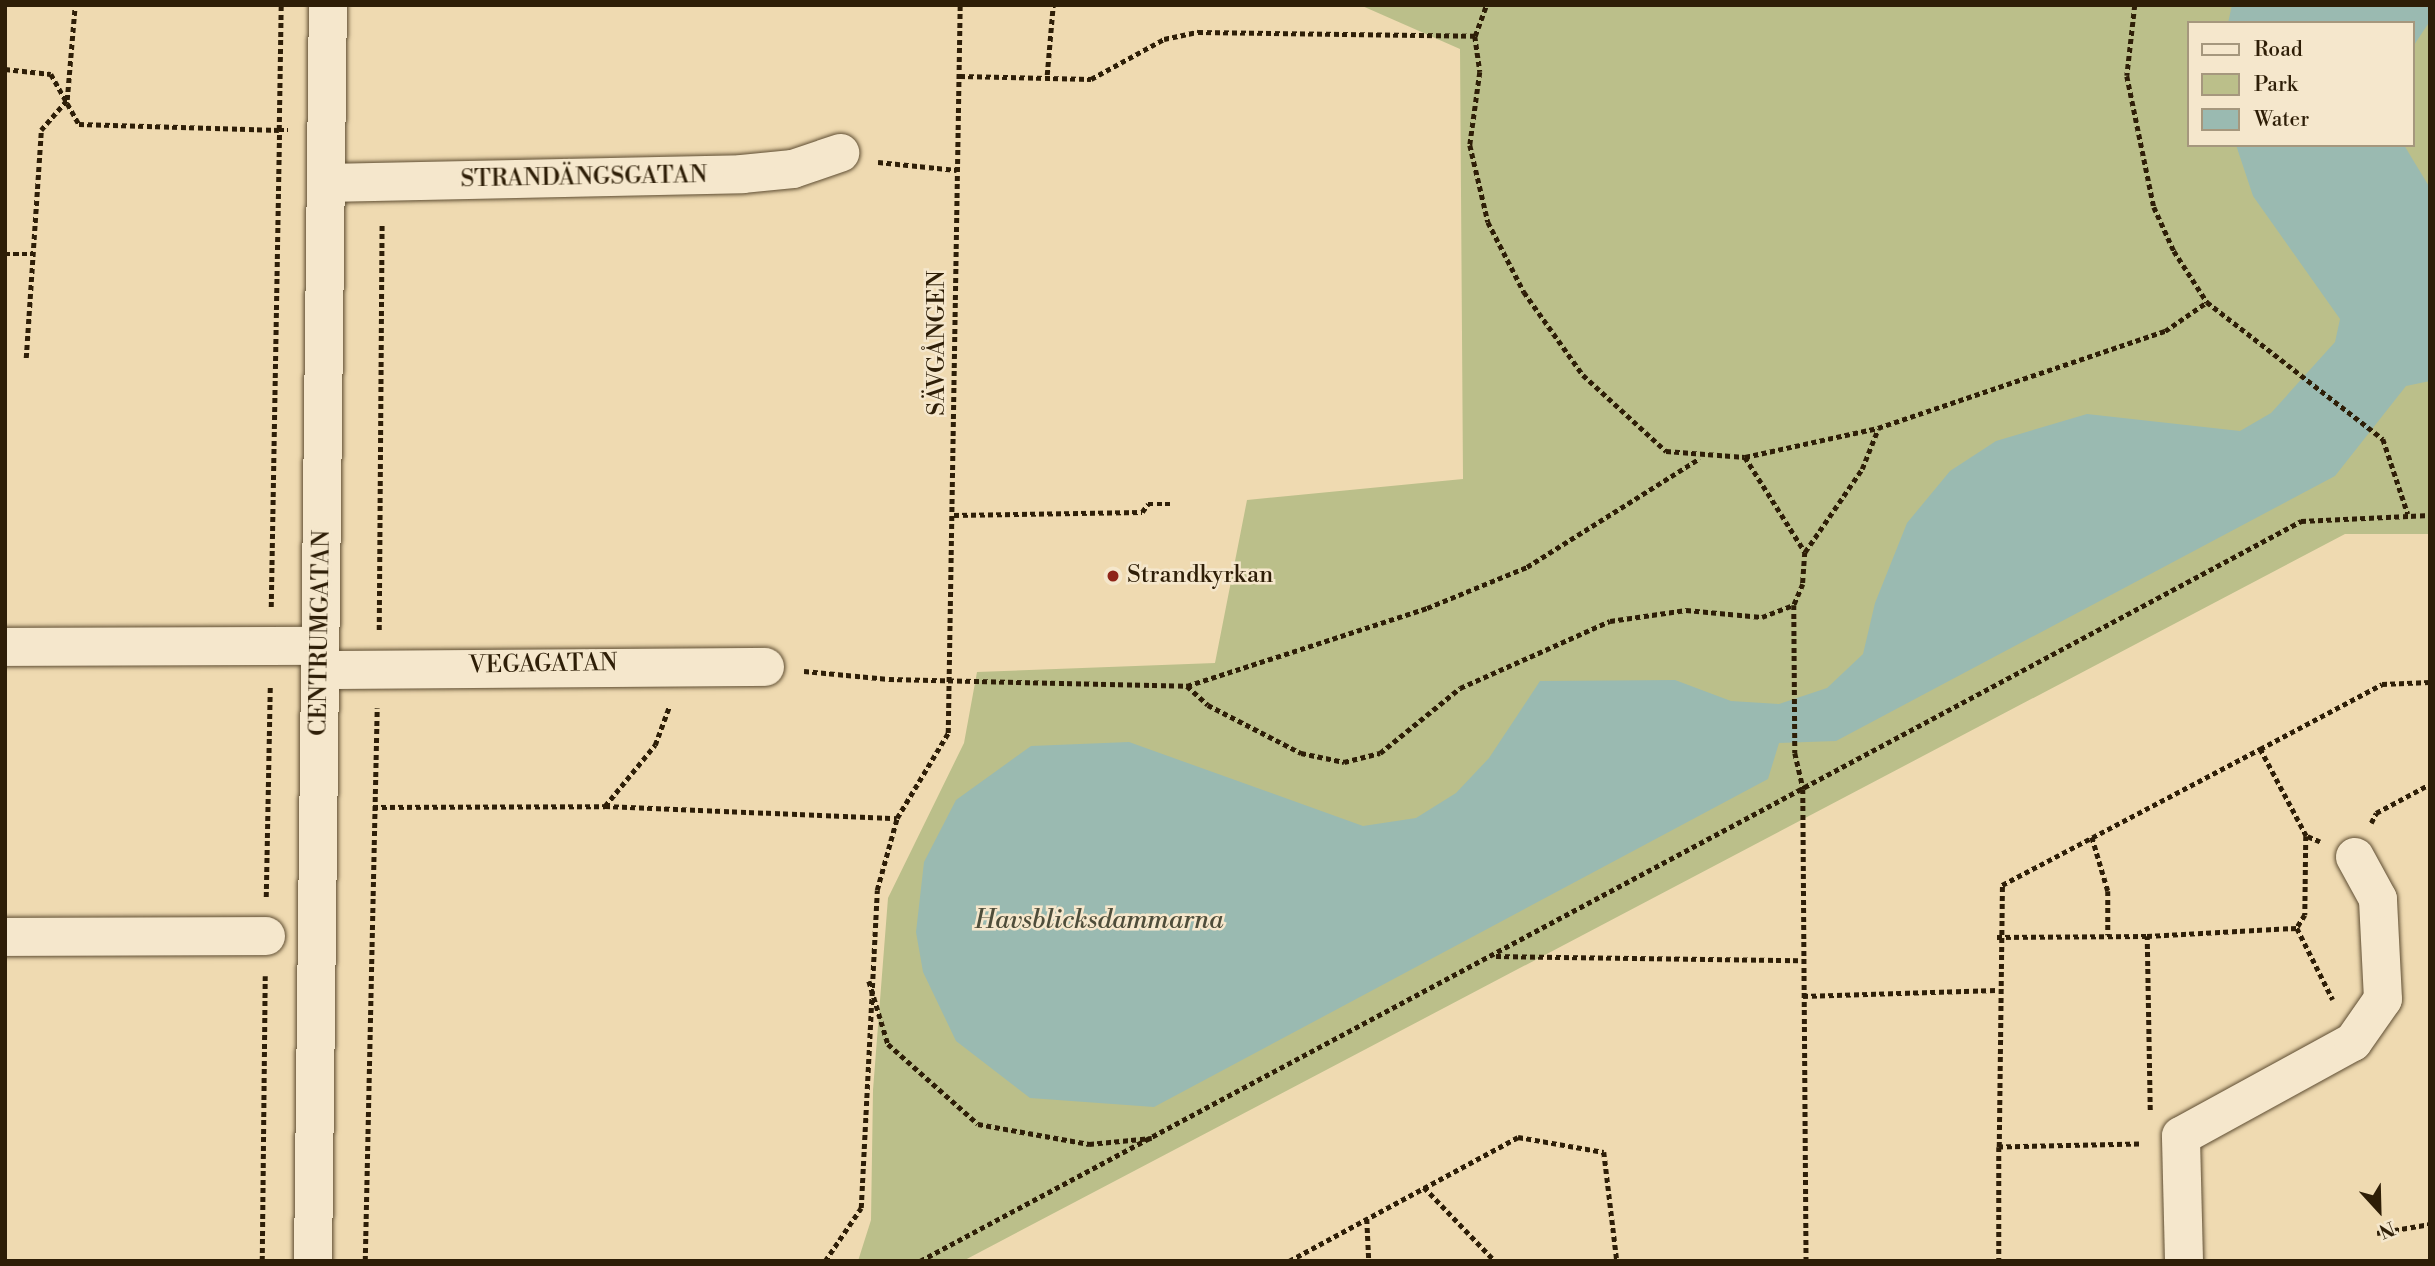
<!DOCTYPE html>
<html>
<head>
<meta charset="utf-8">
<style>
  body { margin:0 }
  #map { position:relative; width:2435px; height:1266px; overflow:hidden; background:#efdab1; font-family:"Libre Bodoni",serif }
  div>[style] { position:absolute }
  .green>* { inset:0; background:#bbbf8a }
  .water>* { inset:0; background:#9abab1 }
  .path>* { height:4.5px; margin-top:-2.25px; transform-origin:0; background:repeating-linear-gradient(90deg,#2e1e07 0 5px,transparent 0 8.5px) }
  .roads { filter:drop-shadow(0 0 2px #5e4d32) drop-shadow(0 0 2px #5e4d32) }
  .minor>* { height:38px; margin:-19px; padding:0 19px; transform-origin:19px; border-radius:19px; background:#f5e7cc }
  .dots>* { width:19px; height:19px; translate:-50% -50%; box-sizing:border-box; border:4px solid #f5e7cc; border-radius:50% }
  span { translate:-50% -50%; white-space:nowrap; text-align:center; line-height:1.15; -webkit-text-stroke:5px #f5e7cc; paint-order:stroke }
  .street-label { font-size:24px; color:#2e1e07 }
  .poi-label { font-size:24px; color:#2e1e07 }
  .left { translate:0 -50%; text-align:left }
  .water-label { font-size:26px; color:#4e4d3a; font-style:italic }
  .frame { position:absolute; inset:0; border:7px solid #2e1e07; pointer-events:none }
  .legend { position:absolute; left:2187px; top:21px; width:228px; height:126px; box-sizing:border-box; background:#f5e7cc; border:2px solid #a5977d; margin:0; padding:9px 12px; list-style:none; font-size:21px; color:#2e1e07 }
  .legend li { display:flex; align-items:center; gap:14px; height:35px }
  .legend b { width:35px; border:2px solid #a5977d }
  .north { position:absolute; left:2344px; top:1175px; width:70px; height:70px; -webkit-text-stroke:5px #f5e7cc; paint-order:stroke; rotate:158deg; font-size:19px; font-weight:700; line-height:28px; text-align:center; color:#2e1e07 }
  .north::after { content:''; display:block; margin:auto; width:24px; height:32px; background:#2e1e07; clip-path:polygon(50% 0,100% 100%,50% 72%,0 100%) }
</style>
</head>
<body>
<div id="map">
  <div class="green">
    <i style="clip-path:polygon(evenodd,1360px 5px,2430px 5px,2430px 534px,2345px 534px,963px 1261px,858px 1261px,871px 1220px,873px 1090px,888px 898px,964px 743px,977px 672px,1215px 663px,1247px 500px,1463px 479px,1460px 49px,1360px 5px,2188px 23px,2412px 23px,2412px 145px,2188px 145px,2188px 23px)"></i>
  </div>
  <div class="water">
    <i style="clip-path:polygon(2232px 5px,2430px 5px,2430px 21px,2412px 48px,2412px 23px,2228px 23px)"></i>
    <i style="clip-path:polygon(2236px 145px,2404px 145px,2430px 188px,2430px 381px,2406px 386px,2335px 476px,1836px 741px,1779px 743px,1768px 779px,1154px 1107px,1030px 1098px,956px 1041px,923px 972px,916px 932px,924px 862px,956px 800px,1031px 746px,1129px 742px,1363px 826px,1416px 818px,1456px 793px,1489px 758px,1540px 681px,1675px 680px,1731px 701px,1779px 704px,1827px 688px,1863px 654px,1875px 603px,1907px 523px,1950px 471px,1996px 441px,2087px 414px,2240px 431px,2271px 413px,2335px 342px,2340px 319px,2253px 196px)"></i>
  </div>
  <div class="path">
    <i style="left:2135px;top:5px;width:71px;rotate:96.4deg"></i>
    <i style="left:2127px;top:76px;width:134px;rotate:78.4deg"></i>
    <i style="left:2154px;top:207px;width:48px;rotate:65.6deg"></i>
    <i style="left:2174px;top:251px;width:61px;rotate:57.1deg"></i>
    <i style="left:2207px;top:302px;width:223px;rotate:37.9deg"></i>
    <i style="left:2383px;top:439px;width:79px;rotate:71.6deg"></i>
    <i style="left:1475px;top:36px;width:36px;rotate:82deg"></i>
    <i style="left:1480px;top:72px;width:74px;rotate:97.8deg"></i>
    <i style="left:1470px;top:145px;width:79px;rotate:76.8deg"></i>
    <i style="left:1488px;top:222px;width:79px;rotate:62.8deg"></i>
    <i style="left:1524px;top:292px;width:102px;rotate:54.6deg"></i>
    <i style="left:1583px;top:375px;width:113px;rotate:42.5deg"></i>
    <i style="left:1666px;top:451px;width:79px;rotate:4.3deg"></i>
    <i style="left:1745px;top:457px;width:112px;rotate:57.7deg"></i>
    <i style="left:1805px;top:552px;width:32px;rotate:94deg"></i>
    <i style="left:1803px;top:584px;width:23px;rotate:113deg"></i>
    <i style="left:1794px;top:605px;width:148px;rotate:89.6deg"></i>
    <i style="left:1795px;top:753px;width:37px;rotate:77deg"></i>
    <i style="left:1803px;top:789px;width:472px;rotate:89.6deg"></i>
    <i style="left:5px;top:69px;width:46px;rotate:6.2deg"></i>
    <i style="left:51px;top:74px;width:57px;rotate:60.8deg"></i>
    <i style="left:79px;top:124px;width:200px;rotate:1.7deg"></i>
    <i style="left:279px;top:130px;width:125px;rotate:-89.1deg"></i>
    <i style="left:1047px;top:75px;width:70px;rotate:-85.1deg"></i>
    <i style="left:960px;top:76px;width:131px;rotate:1.3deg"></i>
    <i style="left:1091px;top:79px;width:83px;rotate:-28.7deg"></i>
    <i style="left:1164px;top:39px;width:35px;rotate:-12deg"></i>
    <i style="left:1198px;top:32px;width:277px;rotate:0.8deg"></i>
    <i style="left:1475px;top:36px;width:33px;rotate:-70deg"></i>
    <i style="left:878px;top:162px;width:79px;rotate:5.8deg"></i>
    <i style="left:5px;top:254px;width:28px"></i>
    <i style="left:26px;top:358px;width:228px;rotate:-86.2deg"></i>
    <i style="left:41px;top:130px;width:40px;rotate:-49deg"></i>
    <i style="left:67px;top:100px;width:95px;rotate:-85.2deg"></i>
    <i style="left:1745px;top:457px;width:136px;rotate:-12.3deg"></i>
    <i style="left:1878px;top:428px;width:303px;rotate:-18.7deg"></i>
    <i style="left:2165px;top:331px;width:51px;rotate:-34.6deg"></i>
    <i style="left:954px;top:515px;width:188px;rotate:-0.9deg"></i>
    <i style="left:1142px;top:512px;width:10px;rotate:-53deg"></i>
    <i style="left:1148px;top:504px;width:25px"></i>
    <i style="left:1805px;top:552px;width:101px;rotate:-55.5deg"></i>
    <i style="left:1862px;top:469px;width:43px;rotate:-68.2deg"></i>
    <i style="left:271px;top:607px;width:477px;rotate:-89deg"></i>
    <i style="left:279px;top:130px;width:9px"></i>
    <i style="left:379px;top:630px;width:408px;rotate:-89.6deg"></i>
    <i style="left:804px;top:671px;width:85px;rotate:5.4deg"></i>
    <i style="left:889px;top:679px;width:298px;rotate:1.3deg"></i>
    <i style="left:1187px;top:686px;width:252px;rotate:-18deg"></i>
    <i style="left:1427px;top:608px;width:108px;rotate:-22.3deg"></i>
    <i style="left:1527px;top:567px;width:204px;rotate:-32.2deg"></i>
    <i style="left:1187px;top:686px;width:28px;rotate:42deg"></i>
    <i style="left:1208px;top:705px;width:105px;rotate:27.3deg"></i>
    <i style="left:1301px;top:753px;width:44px;rotate:11.8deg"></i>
    <i style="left:1344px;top:762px;width:37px;rotate:-14deg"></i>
    <i style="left:1380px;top:753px;width:103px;rotate:-39.1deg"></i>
    <i style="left:1460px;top:688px;width:164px;rotate:-24.1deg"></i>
    <i style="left:1610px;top:621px;width:77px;rotate:-8.2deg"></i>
    <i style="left:1686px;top:610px;width:76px;rotate:5.3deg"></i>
    <i style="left:1762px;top:617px;width:34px;rotate:-21deg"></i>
    <i style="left:605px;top:806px;width:79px;rotate:-50.7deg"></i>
    <i style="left:655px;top:745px;width:40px;rotate:-69.8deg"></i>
    <i style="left:373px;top:807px;width:232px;rotate:-0.2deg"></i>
    <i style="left:605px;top:806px;width:292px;rotate:2.4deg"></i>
    <i style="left:2371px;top:823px;width:11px;rotate:-63deg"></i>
    <i style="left:2376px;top:813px;width:61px;rotate:-28.2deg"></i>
    <i style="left:2306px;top:836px;width:79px;rotate:90.7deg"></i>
    <i style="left:2305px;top:915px;width:15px;rotate:122deg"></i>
    <i style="left:2297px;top:928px;width:80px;rotate:63.4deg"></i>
    <i style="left:2092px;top:837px;width:56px;rotate:73.5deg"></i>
    <i style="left:2108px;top:891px;width:44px;rotate:90deg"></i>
    <i style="left:2320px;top:842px;width:15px;rotate:-157deg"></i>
    <i style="left:2306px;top:836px;width:98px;rotate:-117.9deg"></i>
    <i style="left:2260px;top:749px;width:138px;rotate:-28deg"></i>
    <i style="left:2382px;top:684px;width:48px;rotate:-2.4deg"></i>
    <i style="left:266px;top:897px;width:212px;rotate:-88.9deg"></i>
    <i style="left:1997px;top:937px;width:150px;rotate:-0.4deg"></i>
    <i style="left:1496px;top:956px;width:305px;rotate:0.8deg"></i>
    <i style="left:869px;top:981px;width:66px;rotate:73.2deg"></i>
    <i style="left:888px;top:1044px;width:120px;rotate:41.6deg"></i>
    <i style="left:978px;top:1124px;width:113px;rotate:10.2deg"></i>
    <i style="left:1089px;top:1144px;width:63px;rotate:-5.4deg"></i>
    <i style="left:1803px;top:996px;width:194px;rotate:-1.8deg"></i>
    <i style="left:2150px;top:1110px;width:174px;rotate:-91deg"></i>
    <i style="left:2147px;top:936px;width:150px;rotate:-3.1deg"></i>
    <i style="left:2139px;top:1144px;width:140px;rotate:178.8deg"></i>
    <i style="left:1999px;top:1147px;width:262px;rotate:-89.3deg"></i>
    <i style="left:2002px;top:885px;width:292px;rotate:-27.8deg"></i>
    <i style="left:1999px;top:1147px;width:114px;rotate:90deg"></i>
    <i style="left:1424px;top:1187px;width:103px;rotate:46.2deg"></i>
    <i style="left:1367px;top:1219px;width:42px;rotate:87.3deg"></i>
    <i style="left:2377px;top:1233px;width:54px;rotate:-9.6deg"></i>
    <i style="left:262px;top:1261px;width:285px;rotate:-89.4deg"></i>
    <i style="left:365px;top:1261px;width:553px;rotate:-88.76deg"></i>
    <i style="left:825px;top:1261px;width:64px;rotate:-55.8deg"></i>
    <i style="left:861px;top:1208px;width:318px;rotate:-87.1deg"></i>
    <i style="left:877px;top:890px;width:75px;rotate:-74.5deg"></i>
    <i style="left:897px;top:818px;width:99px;rotate:-59deg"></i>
    <i style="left:948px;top:733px;width:728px;rotate:-89.06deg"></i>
    <i style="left:920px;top:1261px;width:1567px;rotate:-28.18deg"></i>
    <i style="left:2301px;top:521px;width:129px;rotate:-2.7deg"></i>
    <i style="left:1289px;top:1261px;width:260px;rotate:-28.4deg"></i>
    <i style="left:1518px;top:1137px;width:87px;rotate:9.9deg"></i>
    <i style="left:1604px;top:1152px;width:110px;rotate:83.2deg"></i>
  </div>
  <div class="roads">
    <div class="minor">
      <i style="left:326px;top:183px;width:416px;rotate:-1.2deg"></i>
      <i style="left:742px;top:174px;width:51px;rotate:-5.6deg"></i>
      <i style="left:793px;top:169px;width:50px;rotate:-18.8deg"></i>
      <i style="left:5px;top:647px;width:315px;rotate:-0.2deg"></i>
      <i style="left:320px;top:670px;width:445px;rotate:-0.4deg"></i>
      <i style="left:5px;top:937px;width:261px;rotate:-0.2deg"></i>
      <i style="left:313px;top:1261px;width:1256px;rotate:-89.32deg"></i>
      <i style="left:2184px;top:1261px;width:125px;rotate:-91.4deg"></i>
      <i style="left:2181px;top:1136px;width:196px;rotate:-28.7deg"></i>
      <i style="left:2353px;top:1042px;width:52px;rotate:-55.1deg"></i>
      <i style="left:2383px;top:999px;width:100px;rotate:-92.9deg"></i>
      <i style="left:2378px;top:899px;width:48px;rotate:-118.7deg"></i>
    </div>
  </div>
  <div class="dots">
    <i style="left:1113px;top:576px;background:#8f2418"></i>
  </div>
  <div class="street-label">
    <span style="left:584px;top:178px;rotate:-1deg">STRANDÄNGSGATAN</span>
    <span style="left:938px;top:343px;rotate:-90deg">SÄVGÅNGEN</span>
    <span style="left:321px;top:633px;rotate:-89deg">CENTRUMGATAN</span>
    <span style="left:543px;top:665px;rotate:-1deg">VEGAGATAN</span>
  </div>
  <div class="poi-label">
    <span class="left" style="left:1127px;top:576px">Strandkyrkan</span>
  </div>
  <div class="water-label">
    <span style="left:1099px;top:921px">Havsblicksdammarna</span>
  </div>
  <div class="frame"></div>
  <ul class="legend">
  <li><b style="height:9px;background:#f5e7cc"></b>Road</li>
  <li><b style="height:19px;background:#bbbf8a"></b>Park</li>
  <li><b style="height:19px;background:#9abab1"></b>Water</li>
  </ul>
  <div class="north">N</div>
</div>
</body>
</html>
